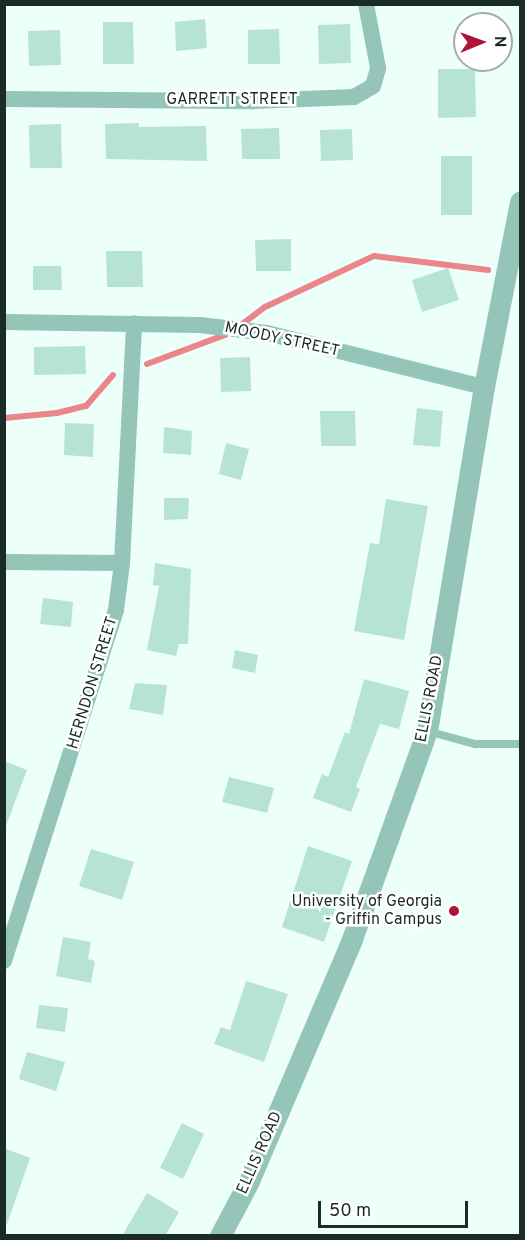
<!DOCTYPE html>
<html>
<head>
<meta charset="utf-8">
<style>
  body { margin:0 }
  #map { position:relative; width:525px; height:1240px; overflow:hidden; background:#edfff9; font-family:Overpass,sans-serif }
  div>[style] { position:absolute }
  .stream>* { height:6px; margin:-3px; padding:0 3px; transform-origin:3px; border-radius:3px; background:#ea858a }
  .building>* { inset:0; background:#b7e3d6 }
  .service>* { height:8px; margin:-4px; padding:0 4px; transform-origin:4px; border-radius:4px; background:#94c5b8 }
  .minor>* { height:16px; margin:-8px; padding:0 8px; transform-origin:8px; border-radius:8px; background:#94c5b8 }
  .tertiary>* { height:21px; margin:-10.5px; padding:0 10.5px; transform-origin:10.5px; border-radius:10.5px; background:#94c5b8 }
  .dots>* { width:16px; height:16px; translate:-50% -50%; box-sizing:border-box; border:3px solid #fff; border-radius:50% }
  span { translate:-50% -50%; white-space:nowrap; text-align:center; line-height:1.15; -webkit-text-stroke:5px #fff; paint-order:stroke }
  .street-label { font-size:16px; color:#1b2c27 }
  .poi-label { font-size:16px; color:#1b2c27 }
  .right { translate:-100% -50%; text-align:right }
  .frame { position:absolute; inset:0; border:6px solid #1b2c27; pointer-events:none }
  .north { position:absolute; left:453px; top:12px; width:60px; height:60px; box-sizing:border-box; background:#fff; border:2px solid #a4aba9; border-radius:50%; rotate:89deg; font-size:16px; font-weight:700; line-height:24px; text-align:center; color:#1b2c27 }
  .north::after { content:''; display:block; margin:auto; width:21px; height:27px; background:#ac1636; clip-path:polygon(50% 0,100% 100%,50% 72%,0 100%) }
  .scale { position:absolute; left:318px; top:1201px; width:150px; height:27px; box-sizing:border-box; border:3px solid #1b2c27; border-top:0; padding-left:8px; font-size:18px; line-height:21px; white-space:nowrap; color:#1b2c27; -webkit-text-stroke:4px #fff; paint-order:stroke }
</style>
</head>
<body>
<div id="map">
  <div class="stream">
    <i style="left:241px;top:325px;width:30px;rotate:-37deg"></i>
    <i style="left:265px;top:307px;width:120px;rotate:-25.1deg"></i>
    <i style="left:374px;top:256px;width:115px;rotate:7deg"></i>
    <i style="left:147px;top:364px;width:89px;rotate:-20.5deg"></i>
    <i style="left:4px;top:418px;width:53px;rotate:-5.4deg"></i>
    <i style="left:57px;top:413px;width:30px;rotate:-14deg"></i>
    <i style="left:86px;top:406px;width:41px;rotate:-48.9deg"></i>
  </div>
  <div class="building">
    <i style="clip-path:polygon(205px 19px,207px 48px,176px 51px,175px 22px)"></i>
    <i style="clip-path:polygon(103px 22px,133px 22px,134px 64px,103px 64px)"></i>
    <i style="clip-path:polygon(350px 24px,351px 63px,319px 64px,318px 25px)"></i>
    <i style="clip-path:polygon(279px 29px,280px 64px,248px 64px,248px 30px)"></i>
    <i style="clip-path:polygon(60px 30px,61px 65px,29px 66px,28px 31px)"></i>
    <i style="clip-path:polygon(438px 69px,475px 69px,476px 117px,438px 118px)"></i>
    <i style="clip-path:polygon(139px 123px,139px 127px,206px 126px,207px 161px,106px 159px,105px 124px)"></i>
    <i style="clip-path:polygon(61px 124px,62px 168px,30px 168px,29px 125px)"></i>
    <i style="clip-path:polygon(279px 128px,280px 159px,242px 159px,241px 129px)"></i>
    <i style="clip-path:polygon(352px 129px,353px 160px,321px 161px,320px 130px)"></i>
    <i style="clip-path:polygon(441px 156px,472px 156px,472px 215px,441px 215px)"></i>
    <i style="clip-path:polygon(291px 239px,291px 271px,256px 271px,255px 240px)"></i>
    <i style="clip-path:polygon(106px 251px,142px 251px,143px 287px,107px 287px)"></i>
    <i style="clip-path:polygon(33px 266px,61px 266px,62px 290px,33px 290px)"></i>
    <i style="clip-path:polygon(448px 268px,459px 300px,422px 312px,412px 280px)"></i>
    <i style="clip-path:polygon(85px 346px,86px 374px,34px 375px,34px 347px)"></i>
    <i style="clip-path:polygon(250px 357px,251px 391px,221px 392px,220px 358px)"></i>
    <i style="clip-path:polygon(417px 408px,443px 411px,440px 447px,413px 445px)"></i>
    <i style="clip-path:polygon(320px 411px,355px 411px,356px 446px,321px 446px)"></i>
    <i style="clip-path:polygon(65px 423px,94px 424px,93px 457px,64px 455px)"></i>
    <i style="clip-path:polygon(164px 427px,192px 431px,191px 455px,163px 453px)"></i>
    <i style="clip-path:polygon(226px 443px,249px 449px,241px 480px,219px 474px)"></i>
    <i style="clip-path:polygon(164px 498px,189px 498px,188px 519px,164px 520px)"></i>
    <i style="clip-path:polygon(386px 499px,428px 506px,404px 640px,354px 631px,370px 543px,379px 544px)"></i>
    <i style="clip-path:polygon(155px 563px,191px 569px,188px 644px,179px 644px,176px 656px,147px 650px,159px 586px,153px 585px)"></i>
    <i style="clip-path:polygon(43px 598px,73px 602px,71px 627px,40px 624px)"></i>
    <i style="clip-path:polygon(235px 650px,258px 655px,255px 673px,232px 668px)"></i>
    <i style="clip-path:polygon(364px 679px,409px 691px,399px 729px,380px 724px,356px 787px,360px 789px,351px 812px,313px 798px,322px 774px,328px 777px,345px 732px,349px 734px)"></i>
    <i style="clip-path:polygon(135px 683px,167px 685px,163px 715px,129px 709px)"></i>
    <i style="clip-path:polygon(4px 761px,27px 770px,6px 826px,4px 826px)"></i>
    <i style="clip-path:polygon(229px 777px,274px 788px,267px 813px,222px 802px)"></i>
    <i style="clip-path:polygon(308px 846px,352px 861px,324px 942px,282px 927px)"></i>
    <i style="clip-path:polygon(91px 849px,134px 862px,122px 900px,79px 886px)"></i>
    <i style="clip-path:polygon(63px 937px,91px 942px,88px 959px,95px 961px,91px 983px,56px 976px)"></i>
    <i style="clip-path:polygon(246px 981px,288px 994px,264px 1062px,214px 1044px,221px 1027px,230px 1030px)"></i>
    <i style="clip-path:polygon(39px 1005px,68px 1008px,65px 1032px,36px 1028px)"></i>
    <i style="clip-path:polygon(27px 1052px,65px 1062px,56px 1091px,19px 1079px)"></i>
    <i style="clip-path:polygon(182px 1123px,204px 1134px,183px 1179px,160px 1168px)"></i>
    <i style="clip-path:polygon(4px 1148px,30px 1158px,7px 1224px,4px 1224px)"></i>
    <i style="clip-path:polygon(147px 1193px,179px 1212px,165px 1236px,122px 1236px)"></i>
  </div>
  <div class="service">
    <i style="left:427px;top:731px;width:50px;rotate:15.2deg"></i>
    <i style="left:475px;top:744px;width:45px"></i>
  </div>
  <div class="minor">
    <i style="left:4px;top:99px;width:250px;rotate:0.5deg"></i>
    <i style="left:254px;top:101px;width:100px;rotate:-2.3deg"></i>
    <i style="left:354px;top:97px;width:22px;rotate:-30deg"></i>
    <i style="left:373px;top:86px;width:19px;rotate:-74deg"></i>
    <i style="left:378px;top:68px;width:65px;rotate:-100.6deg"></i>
    <i style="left:4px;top:322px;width:196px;rotate:0.9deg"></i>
    <i style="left:200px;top:325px;width:67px;rotate:6.8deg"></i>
    <i style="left:267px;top:333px;width:224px;rotate:14deg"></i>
    <i style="left:4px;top:562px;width:118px;rotate:0.5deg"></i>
    <i style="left:4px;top:961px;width:368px;rotate:-72.3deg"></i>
    <i style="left:116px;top:610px;width:47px;rotate:-82.7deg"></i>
    <i style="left:122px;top:563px;width:240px;rotate:-87.1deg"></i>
  </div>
  <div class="tertiary">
    <i style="left:220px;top:1236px;width:62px;rotate:-62.2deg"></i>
    <i style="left:249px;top:1181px;width:263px;rotate:-66.9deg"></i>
    <i style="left:352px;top:939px;width:221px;rotate:-70.2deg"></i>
    <i style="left:427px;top:731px;width:349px;rotate:-80.6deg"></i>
    <i style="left:484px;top:387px;width:189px;rotate:-79deg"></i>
  </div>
  <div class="dots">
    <i style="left:454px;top:911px;background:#ac1636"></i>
  </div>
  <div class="street-label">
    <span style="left:232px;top:100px">GARRETT STREET</span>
    <span style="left:282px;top:340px;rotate:12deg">MOODY STREET</span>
    <span style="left:93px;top:683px;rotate:-73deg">HERNDON STREET</span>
    <span style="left:430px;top:699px;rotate:-79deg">ELLIS ROAD</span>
    <span style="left:260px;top:1153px;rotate:-66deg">ELLIS ROAD</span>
  </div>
  <div class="poi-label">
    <span class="right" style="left:442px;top:911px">University of Georgia<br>- Griffin Campus</span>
  </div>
  <div class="frame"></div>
  <div class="north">N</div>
  <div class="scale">50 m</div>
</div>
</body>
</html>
